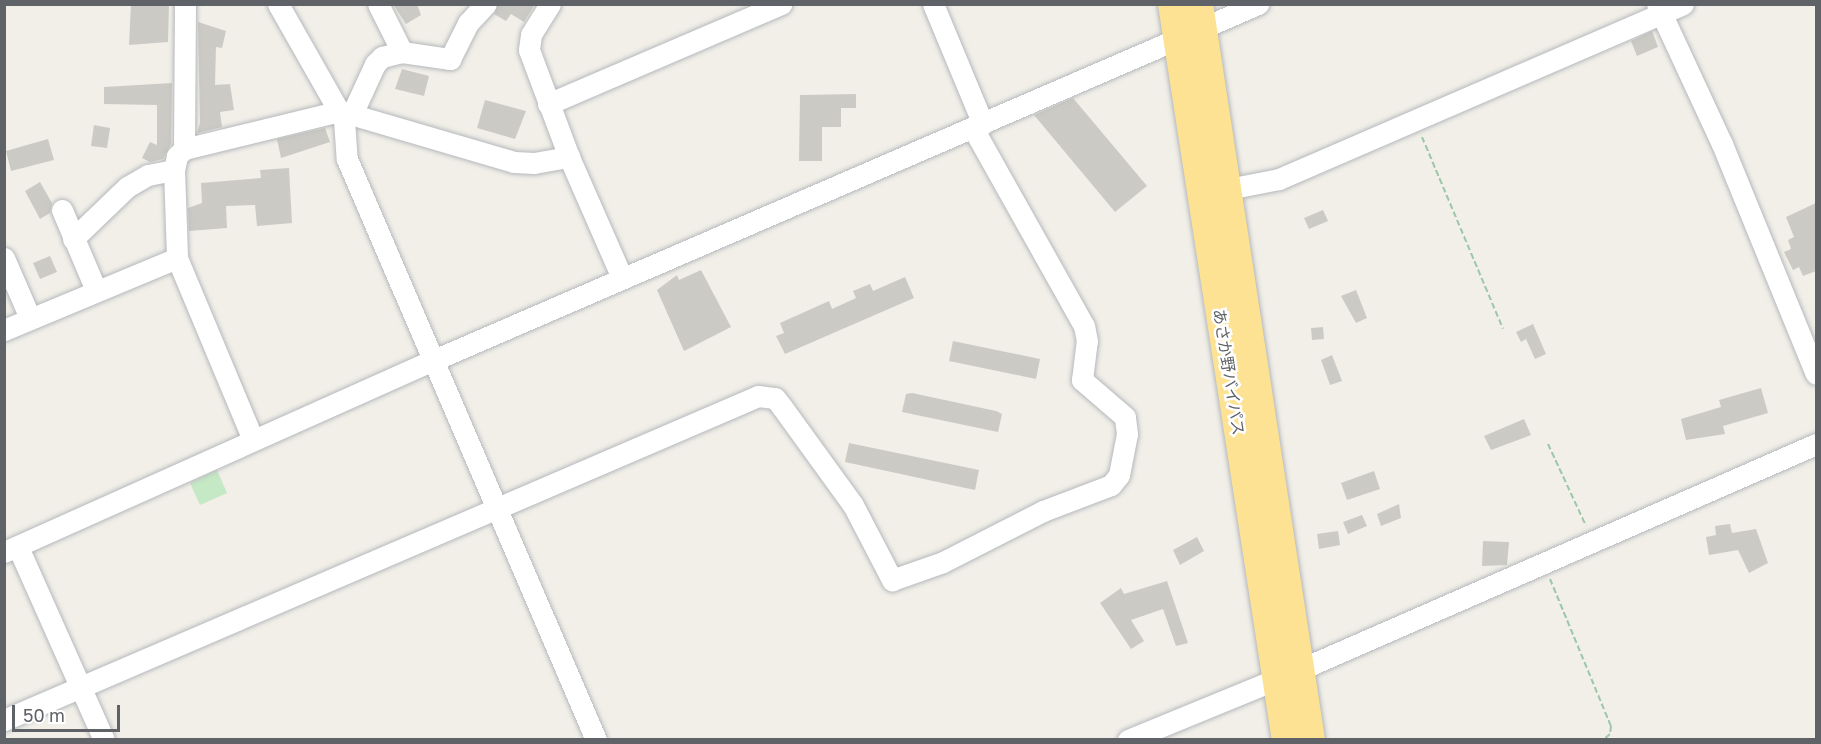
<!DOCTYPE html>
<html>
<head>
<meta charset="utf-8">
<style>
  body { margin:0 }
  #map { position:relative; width:1821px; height:744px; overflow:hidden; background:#f1efe8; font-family:"Golos Text","Noto Sans JP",sans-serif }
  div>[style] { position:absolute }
  .green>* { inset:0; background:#c5e8c5 }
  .building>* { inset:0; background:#cccac5 }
  .path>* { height:2px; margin-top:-1px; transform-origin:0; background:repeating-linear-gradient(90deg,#9cc7a9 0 6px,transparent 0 9px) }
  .roads { filter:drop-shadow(0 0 2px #b5b8bc) drop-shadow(0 0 2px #b5b8bc) }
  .minor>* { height:21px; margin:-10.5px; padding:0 10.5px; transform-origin:10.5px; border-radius:10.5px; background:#fff }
  .highway>* { height:30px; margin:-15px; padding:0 15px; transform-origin:15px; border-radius:15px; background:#fde293 }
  span { translate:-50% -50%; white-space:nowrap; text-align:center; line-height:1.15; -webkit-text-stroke:5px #fff; paint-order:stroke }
  .street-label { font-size:16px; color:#5f6368 }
  .frame { position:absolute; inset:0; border:6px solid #5f6368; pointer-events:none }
  .scale { position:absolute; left:12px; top:705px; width:108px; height:27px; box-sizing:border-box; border:3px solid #5f6368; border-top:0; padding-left:8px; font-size:18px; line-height:21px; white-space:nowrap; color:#5f6368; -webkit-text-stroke:4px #fff; paint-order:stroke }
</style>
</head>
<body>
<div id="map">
  <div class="green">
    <i style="clip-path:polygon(217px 470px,227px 493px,200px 505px,190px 483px)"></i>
  </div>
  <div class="building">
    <i style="clip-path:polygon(131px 4px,169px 4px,168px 42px,129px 45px)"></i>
    <i style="clip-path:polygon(393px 4px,417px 4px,421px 15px,406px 24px)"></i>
    <i style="clip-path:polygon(498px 4px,535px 4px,524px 22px,511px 14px,506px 21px,494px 14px)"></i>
    <i style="clip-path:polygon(198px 22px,226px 31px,222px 48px,216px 47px,215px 85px,230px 84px,234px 110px,220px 112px,222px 127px,197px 133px,200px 123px)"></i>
    <i style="clip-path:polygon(1652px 31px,1658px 47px,1637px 56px,1631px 41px)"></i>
    <i style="clip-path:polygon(402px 69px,429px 76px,424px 96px,395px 89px)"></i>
    <i style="clip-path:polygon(172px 83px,171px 144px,163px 159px,150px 162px,142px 158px,150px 142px,157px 145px,157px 105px,104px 104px,104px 87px)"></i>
    <i style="clip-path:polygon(856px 94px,856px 108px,841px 108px,841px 127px,822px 127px,822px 161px,799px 161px,800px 95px)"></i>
    <i style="clip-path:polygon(1073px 98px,1147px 186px,1115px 212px,1034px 115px)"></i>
    <i style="clip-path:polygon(485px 100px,526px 111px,515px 139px,477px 128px)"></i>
    <i style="clip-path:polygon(94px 125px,110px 128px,107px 148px,91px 146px)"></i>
    <i style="clip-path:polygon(325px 128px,330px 142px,281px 158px,277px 139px)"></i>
    <i style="clip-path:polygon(48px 139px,54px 160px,11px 171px,6px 151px)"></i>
    <i style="clip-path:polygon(289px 168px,292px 223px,257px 226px,255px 205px,226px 206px,227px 228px,189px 231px,188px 208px,202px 203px,201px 183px,261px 178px,260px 170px)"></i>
    <i style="clip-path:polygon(40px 182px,52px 203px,50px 213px,40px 219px,25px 191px)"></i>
    <i style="clip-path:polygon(1816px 203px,1816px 271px,1803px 276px,1799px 267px,1793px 270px,1784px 252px,1791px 249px,1788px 240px,1794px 237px,1786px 217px)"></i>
    <i style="clip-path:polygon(1323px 210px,1328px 221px,1309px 229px,1304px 218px)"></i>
    <i style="clip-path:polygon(50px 256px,57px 272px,40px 279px,33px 263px)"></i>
    <i style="clip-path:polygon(701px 270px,731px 327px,684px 351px,657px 290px,677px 275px,679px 280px)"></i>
    <i style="clip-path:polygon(905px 277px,914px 298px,785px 354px,776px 336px,784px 333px,780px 323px,829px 301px,832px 309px,856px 298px,853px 291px,870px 284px,873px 291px)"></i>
    <i style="clip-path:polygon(1356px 290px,1367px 318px,1356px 323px,1341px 296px)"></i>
    <i style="clip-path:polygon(1533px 324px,1546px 354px,1535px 359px,1526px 339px,1521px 342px,1516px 332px)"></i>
    <i style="clip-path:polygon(1323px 327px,1324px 339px,1312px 340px,1311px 328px)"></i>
    <i style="clip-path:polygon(953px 341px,1040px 359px,1036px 379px,949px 361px)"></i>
    <i style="clip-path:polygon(1332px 355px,1342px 381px,1330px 385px,1321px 360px)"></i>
    <i style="clip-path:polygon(1761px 388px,1768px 413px,1723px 426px,1725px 434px,1686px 440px,1681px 419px,1721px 407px,1719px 400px)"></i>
    <i style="clip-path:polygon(912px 393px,996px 411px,1002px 414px,998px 432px,902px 412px,906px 394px)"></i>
    <i style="clip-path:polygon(1524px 419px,1531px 435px,1491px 450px,1484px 436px)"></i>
    <i style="clip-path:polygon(849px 443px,979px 470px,975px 490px,845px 462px)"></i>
    <i style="clip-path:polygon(1374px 471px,1380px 489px,1347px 500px,1341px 483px)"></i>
    <i style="clip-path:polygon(1399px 504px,1401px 518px,1381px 526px,1377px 514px)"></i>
    <i style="clip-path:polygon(1362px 515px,1367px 526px,1348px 534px,1343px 522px)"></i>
    <i style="clip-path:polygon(1730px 524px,1732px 533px,1756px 529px,1768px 563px,1749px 573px,1738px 550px,1709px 555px,1706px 537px,1716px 535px,1715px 526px)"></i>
    <i style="clip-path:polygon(1338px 531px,1340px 545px,1319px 549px,1317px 534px)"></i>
    <i style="clip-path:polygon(1197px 537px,1204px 551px,1180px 565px,1173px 550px)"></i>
    <i style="clip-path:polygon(1483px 541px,1509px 542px,1507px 565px,1482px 566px)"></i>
    <i style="clip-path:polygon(1167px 581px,1188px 643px,1176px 646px,1163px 609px,1131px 620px,1144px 641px,1131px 649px,1100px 603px,1121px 588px,1124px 594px)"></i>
  </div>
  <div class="path">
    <i style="left:1422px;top:137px;width:208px;rotate:67.1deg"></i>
    <i style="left:1548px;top:444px;width:90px;rotate:65.1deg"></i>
    <i style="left:1550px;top:579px;width:159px;rotate:67.5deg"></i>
    <i style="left:1611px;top:726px;width:8px;rotate:97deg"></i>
    <i style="left:1610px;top:734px;width:9px;rotate:139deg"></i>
  </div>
  <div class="roads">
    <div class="minor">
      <i style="left:185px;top:4px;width:145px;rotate:90.4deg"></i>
      <i style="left:184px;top:149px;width:10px;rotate:135deg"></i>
      <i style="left:177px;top:156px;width:14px;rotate:102deg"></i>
      <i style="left:174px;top:170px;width:88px;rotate:88deg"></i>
      <i style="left:177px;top:258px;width:197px;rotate:67.3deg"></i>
      <i style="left:278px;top:4px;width:133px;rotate:60.4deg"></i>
      <i style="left:344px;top:120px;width:39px;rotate:86deg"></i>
      <i style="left:347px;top:159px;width:632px;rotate:66.8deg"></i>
      <i style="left:378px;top:4px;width:54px;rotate:63.4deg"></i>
      <i style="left:550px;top:4px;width:36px;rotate:122deg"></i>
      <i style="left:531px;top:35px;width:15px;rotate:98deg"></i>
      <i style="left:529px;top:50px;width:114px;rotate:69.5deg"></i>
      <i style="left:569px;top:157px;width:132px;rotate:66.3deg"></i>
      <i style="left:933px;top:4px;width:130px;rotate:67.4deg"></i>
      <i style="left:1657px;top:4px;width:154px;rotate:65.1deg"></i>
      <i style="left:1722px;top:144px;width:248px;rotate:67.8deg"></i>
      <i style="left:548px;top:104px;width:254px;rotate:-23.2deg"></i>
      <i style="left:352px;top:114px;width:55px;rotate:-65.3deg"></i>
      <i style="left:375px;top:64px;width:10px;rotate:-45deg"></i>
      <i style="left:382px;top:57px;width:21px;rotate:-14deg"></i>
      <i style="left:402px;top:52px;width:49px;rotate:8.3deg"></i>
      <i style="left:450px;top:59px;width:40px;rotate:-63.4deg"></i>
      <i style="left:468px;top:23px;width:26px;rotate:-47deg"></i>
      <i style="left:184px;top:149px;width:161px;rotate:-13.7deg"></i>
      <i style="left:340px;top:111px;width:181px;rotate:16.3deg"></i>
      <i style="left:514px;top:162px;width:20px;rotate:3deg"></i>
      <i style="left:534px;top:163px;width:36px;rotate:-10deg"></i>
      <i style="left:1228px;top:189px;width:52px;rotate:-11.1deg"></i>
      <i style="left:1279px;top:179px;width:440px;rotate:-23.4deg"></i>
      <i style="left:62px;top:210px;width:87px;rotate:67deg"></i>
      <i style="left:73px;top:239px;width:75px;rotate:-43.9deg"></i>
      <i style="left:127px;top:187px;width:24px;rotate:-30deg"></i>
      <i style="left:148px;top:175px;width:26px;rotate:-11deg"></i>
      <i style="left:4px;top:258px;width:65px;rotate:66.6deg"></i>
      <i style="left:4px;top:330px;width:187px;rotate:-22.6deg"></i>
      <i style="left:18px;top:547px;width:211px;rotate:66deg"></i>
      <i style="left:4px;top:552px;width:471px;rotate:-24.1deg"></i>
      <i style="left:434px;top:360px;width:898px;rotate:-23.37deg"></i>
      <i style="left:4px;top:720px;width:821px;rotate:-23.25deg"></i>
      <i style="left:758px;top:396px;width:17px;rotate:7deg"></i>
      <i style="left:775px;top:398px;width:11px;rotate:52deg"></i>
      <i style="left:782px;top:407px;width:121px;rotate:54.1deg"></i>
      <i style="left:853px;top:505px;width:85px;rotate:62.5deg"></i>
      <i style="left:892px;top:580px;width:54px;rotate:-19.4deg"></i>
      <i style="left:943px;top:562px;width:112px;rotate:-27deg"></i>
      <i style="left:1043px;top:511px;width:73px;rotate:-20.9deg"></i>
      <i style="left:1111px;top:485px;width:13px;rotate:-51deg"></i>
      <i style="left:1119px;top:475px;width:42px;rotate:-79deg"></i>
      <i style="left:1127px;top:434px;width:17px;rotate:-97deg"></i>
      <i style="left:1125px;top:417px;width:57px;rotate:-139.3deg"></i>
      <i style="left:1082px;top:380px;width:39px;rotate:-83deg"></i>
      <i style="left:1087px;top:341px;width:15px;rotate:-101deg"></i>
      <i style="left:1084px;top:326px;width:227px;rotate:-119.3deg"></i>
      <i style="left:1128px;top:740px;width:185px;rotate:-22.3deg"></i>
      <i style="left:1299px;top:670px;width:564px;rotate:-23.61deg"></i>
    </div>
    <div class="highway">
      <i style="left:1173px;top:4px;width:745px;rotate:81.2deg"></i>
      <i style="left:1198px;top:4px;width:744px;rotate:81.35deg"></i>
    </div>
  </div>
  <div class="street-label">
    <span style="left:1229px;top:372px;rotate:81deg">あさか野バイパス</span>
  </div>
  <div class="frame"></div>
  <div class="scale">50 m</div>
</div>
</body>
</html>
